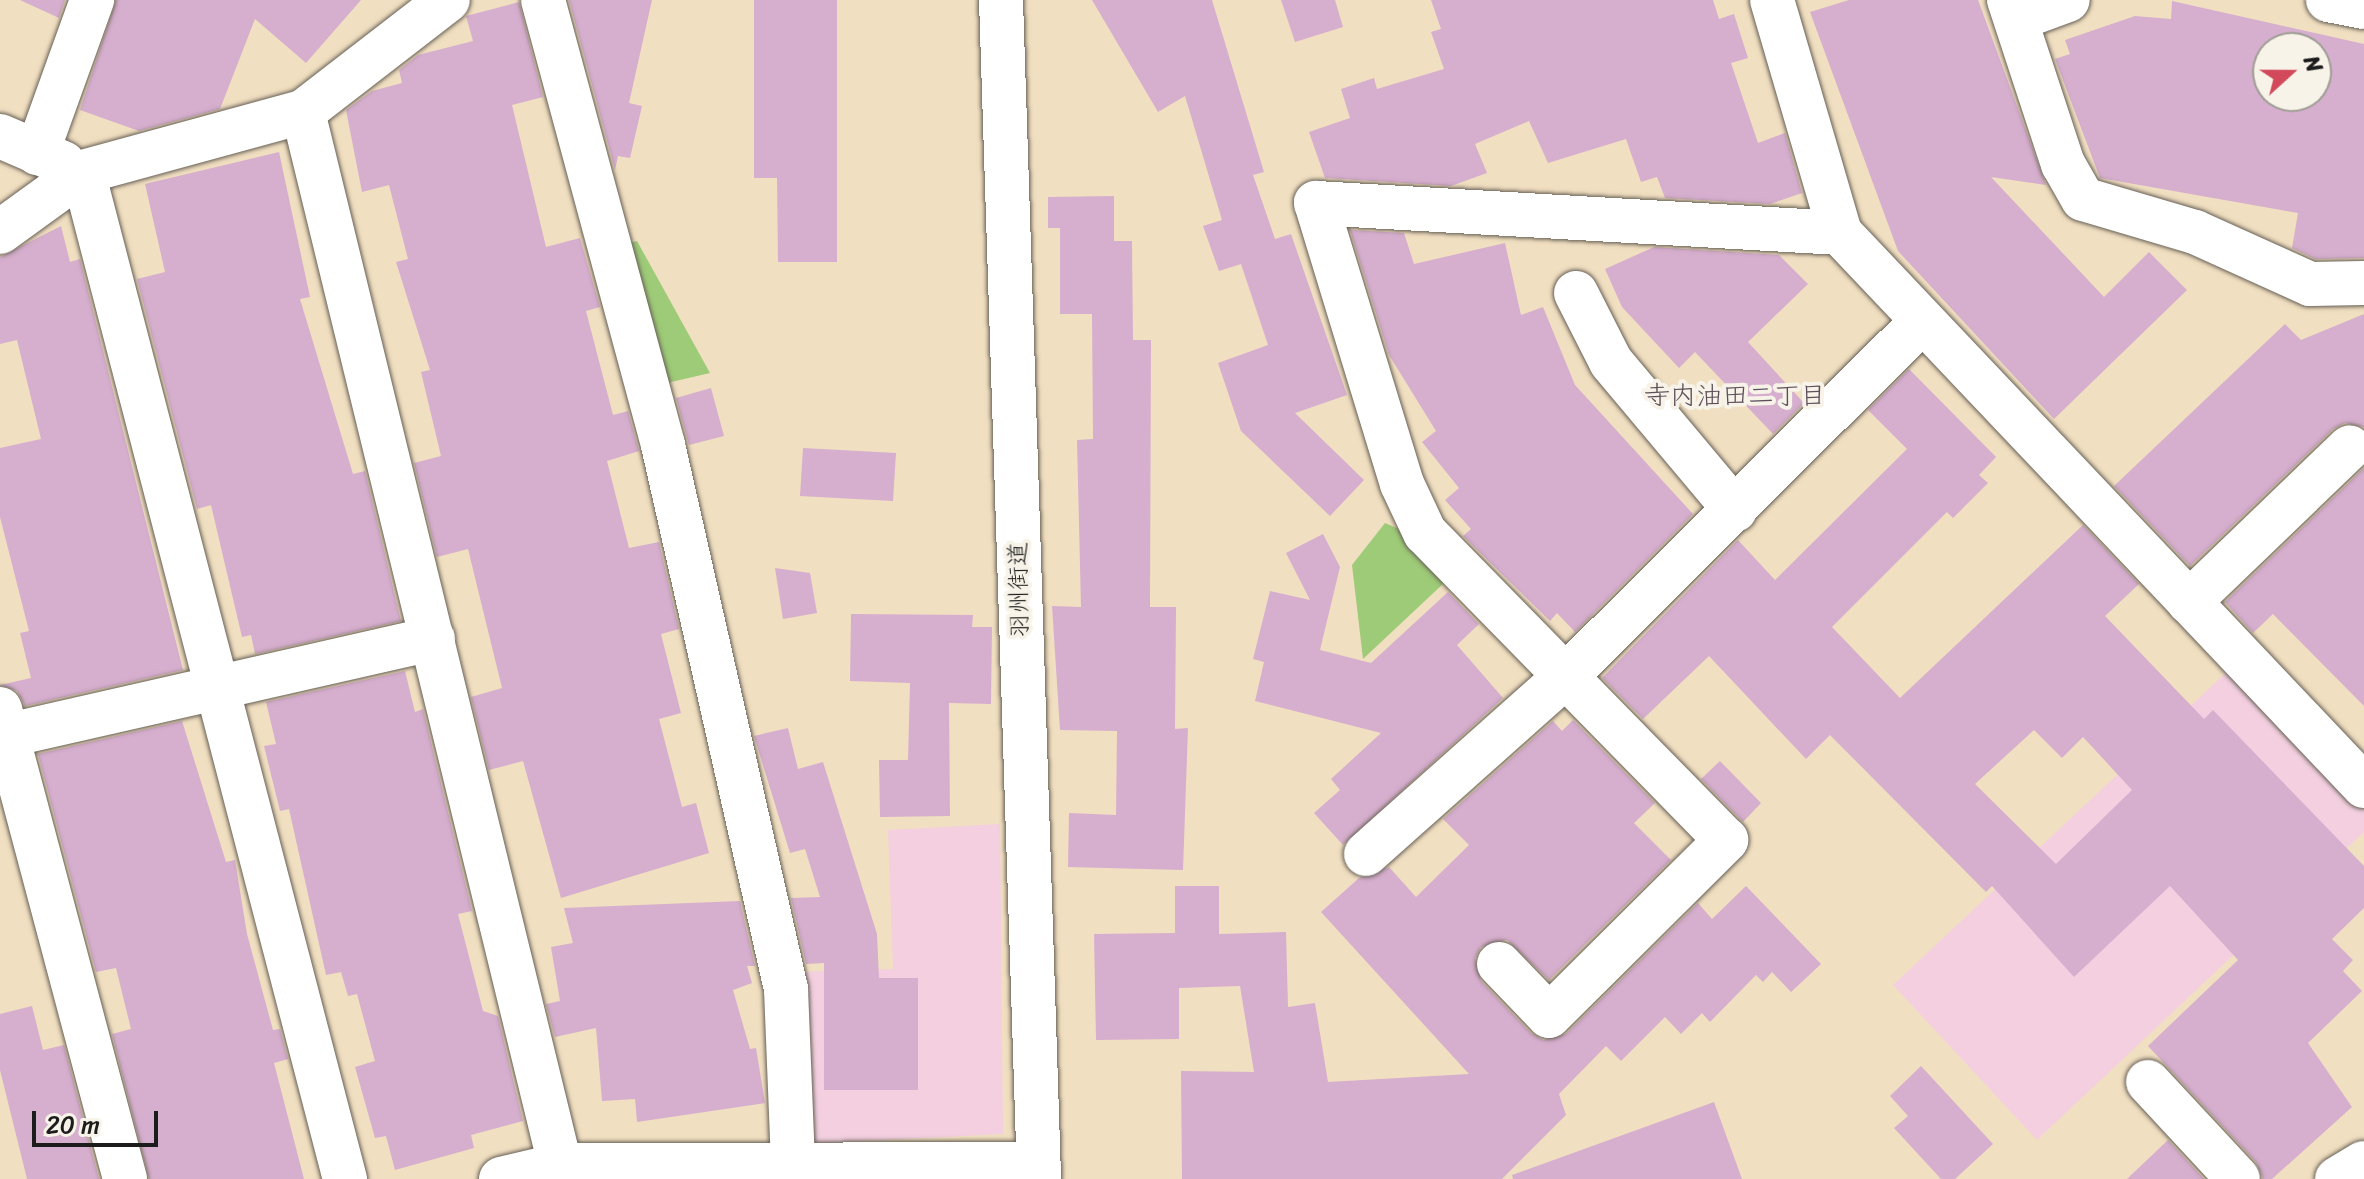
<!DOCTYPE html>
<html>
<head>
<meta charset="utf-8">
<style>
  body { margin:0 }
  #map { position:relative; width:2364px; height:1179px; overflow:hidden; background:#f1dfc1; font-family:Sriracha,"Klee One",sans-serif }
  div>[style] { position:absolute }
  .built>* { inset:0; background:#f3cfe0 }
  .green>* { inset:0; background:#9ecb78 }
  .building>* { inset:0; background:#d6aece }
  .roads { filter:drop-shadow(0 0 2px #676056) drop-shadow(0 0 2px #676056) }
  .minor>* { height:44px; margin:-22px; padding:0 22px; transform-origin:22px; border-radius:22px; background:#fff }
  span { translate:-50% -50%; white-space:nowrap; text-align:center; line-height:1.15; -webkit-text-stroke:8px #f7f3e8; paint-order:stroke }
  .street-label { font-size:24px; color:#1c1c1c }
  .neighbourhood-label { font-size:26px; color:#5d4f5a }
  .north { position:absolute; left:2252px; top:32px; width:80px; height:80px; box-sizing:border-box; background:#f7f3e8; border:2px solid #9f9d96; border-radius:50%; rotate:69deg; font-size:22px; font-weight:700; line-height:32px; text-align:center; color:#1c1c1c }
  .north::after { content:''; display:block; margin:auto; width:28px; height:36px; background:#d1495b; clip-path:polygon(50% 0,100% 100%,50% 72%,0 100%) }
  .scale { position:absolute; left:32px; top:1111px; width:126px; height:36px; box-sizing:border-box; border:4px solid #1c1c1c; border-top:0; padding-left:10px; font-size:24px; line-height:28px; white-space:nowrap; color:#1c1c1c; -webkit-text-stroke:6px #f7f3e8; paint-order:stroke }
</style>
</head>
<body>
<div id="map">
  <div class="built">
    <i style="clip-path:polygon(2231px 668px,2364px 810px,2364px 832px,2037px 1140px,1893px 985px)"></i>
    <i style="clip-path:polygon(1000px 824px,1003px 1134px,803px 1144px,796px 972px,893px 969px,888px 830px)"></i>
  </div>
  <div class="green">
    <i style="clip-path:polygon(637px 241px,710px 373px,654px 386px,619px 245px)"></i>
    <i style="clip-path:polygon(1385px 523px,1399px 529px,1444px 583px,1363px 659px,1352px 565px)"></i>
  </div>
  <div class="building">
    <i style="clip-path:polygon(20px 0,65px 0,59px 18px)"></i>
    <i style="clip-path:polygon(116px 0,361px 0,306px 63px,255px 19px,220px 109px,139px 131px,80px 110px)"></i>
    <i style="clip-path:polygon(569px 0,652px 0,629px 103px,642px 106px,630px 158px,618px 156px,615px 170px)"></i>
    <i style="clip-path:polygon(754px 0,837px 0,837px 262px,778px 262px,777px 178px,754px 178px)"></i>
    <i style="clip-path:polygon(1092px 0,1212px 0,1264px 172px,1253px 175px,1275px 239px,1291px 234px,1347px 395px,1295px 413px,1364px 480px,1330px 516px,1241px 431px,1218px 363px,1268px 345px,1241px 264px,1219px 271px,1203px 226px,1222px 220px,1185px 96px,1158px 112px)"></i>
    <i style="clip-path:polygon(1281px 0,1335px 0,1343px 27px,1295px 42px)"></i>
    <i style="clip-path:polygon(1431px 0,1713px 0,1719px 19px,1734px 14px,1748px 58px,1731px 63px,1758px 143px,1785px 133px,1802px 193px,1770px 204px,1665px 198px,1657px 177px,1641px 182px,1626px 139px,1548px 163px,1529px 121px,1475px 144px,1487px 173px,1451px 186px,1325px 178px,1309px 132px,1350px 118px,1341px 89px,1374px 78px,1377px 89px,1444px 69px,1431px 32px,1441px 29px)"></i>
    <i style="clip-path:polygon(1849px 0,1978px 0,2046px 185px,1991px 177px,2104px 297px,2149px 252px,2187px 290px,2054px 419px,1898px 251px,1810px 12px)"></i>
    <i style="clip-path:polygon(evenodd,2172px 1px,2364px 44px,2364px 258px,2315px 259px,2292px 248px,2298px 213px,2100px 178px,2055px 59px,2070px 54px,2065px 40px,2135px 16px,2171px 19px,2172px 1px,2268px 48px,2316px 48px,2316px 96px,2268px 96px,2268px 48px)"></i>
    <i style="clip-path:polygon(519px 2px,543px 97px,512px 105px,546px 247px,580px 238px,600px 307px,586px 311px,613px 415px,628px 411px,639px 451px,607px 461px,629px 548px,659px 542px,679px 629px,661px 634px,681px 713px,659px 719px,682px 807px,696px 803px,709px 853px,561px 898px,523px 761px,489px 770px,471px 697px,502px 688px,468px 549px,437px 557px,414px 463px,441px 456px,421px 372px,430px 370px,396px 262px,408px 259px,389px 185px,362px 192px,346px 110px,372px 91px,402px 83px,399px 70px,418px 55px,473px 41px,466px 16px)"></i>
    <i style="clip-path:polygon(279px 152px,310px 297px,300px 299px,353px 474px,365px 471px,401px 621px,255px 654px,251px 635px,242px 637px,211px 505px,197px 509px,137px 279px,165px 272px,145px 184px)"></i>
    <i style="clip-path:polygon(1114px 196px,1114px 241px,1132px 241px,1133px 340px,1151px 340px,1150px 607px,1176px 607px,1175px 729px,1188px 728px,1183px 870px,1068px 867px,1069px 813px,1116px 815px,1117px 731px,1060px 730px,1052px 606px,1081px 607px,1077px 440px,1093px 439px,1092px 314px,1060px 314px,1060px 228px,1048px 228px,1048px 197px)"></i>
    <i style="clip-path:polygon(61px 226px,70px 262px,80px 259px,183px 670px,25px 706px,17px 691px,0 685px,31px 678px,20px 633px,29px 631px,0 517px,0 448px,41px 439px,17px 340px,0 344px,0 257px)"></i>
    <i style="clip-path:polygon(1350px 230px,1404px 233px,1414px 264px,1505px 243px,1521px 315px,1543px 307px,1575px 385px,1693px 514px,1575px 632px,1557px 613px,1550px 621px,1463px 536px,1471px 529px,1445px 500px,1459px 488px,1422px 442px,1436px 431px,1389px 355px)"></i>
    <i style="clip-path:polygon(1654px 247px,1779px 255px,1808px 284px,1748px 342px,1804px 403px,1773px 434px,1695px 352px,1679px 368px,1622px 307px,1605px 269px)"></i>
    <i style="clip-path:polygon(2364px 314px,2364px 427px,2345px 423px,2333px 429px,2190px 566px,2114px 486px,2285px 324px,2301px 340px)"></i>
    <i style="clip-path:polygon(evenodd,1909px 369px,1996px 457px,1979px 475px,1988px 483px,1953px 518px,1947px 512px,1832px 627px,1900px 698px,2083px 525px,2139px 584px,2105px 616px,2204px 719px,2213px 710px,2364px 866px,2364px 908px,2332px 939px,2353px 960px,2343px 971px,2362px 991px,2308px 1043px,2352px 1107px,2272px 1179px,2263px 1179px,2256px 1162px,2148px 1046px,2238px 960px,2170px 886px,2074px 977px,1992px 886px,1986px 892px,1830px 735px,1806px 759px,1709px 656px,1643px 719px,1602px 678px,1738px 540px,1775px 580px,1907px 449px,1868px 410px,1909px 369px,2034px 730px,2062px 758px,2083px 737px,2132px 790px,2056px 864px,1975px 784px,2034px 730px)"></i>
    <i style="clip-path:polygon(711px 388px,724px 436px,689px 445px,676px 398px)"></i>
    <i style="clip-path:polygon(803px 448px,896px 453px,893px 501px,800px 496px)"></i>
    <i style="clip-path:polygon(2364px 468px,2364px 706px,2273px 614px,2253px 633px,2225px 602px)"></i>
    <i style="clip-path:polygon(1323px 534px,1340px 567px,1320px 650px,1371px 663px,1448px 592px,1479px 624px,1457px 645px,1503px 698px,1343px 845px,1314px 813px,1340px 790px,1331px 779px,1381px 733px,1255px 701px,1264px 662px,1253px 659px,1270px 591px,1310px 600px,1286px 553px)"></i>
    <i style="clip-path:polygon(775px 568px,810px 573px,817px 613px,783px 619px)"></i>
    <i style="clip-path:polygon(851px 614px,973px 615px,972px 627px,992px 627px,991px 704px,949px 703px,950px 816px,880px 817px,879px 760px,908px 760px,910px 683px,850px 681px)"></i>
    <i style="clip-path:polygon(405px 671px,415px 712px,423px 709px,472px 911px,458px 914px,483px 1011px,498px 1016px,523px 1121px,471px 1135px,474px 1148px,395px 1170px,386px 1136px,375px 1138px,355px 1067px,375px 1061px,357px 994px,348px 996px,341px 972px,326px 975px,289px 809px,280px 811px,264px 746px,276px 744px,266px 702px)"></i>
    <i style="clip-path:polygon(1573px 720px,1655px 803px,1634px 823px,1671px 860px,1549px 980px,1507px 940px,1481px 947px,1475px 958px,1481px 981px,1531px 1033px,1543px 1040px,1566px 1034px,1698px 903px,1712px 919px,1746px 886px,1821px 964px,1791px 992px,1772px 972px,1763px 982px,1756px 975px,1710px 1022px,1702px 1013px,1681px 1034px,1665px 1017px,1621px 1061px,1606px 1046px,1559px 1094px,1566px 1115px,1502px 1179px,1182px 1179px,1181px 1071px,1254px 1072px,1240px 986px,1179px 988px,1179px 1039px,1096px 1040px,1094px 934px,1175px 933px,1175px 886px,1219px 886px,1219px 934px,1286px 932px,1288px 1007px,1315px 1003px,1328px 1082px,1469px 1074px,1321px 912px,1359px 878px,1389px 867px,1416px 897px,1469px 845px,1443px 819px,1553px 721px,1562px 731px)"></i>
    <i style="clip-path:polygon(182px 721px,226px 862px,235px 860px,247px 934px,273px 1030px,280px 1029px,288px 1059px,274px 1063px,304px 1179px,149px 1179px,112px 1034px,131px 1029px,116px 968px,96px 972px,38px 754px)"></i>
    <i style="clip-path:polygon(788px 728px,798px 769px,823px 762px,877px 934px,879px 978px,918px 978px,918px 1090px,824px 1090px,824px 963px,806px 964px,791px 898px,820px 897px,805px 849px,790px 853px,754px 736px)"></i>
    <i style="clip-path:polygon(1720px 761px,1761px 803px,1743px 822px,1701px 779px)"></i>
    <i style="clip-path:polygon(740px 901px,755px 966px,747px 966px,752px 983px,733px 990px,750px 1049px,756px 1048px,765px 1103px,637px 1122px,635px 1099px,602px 1101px,596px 1028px,555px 1037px,546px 1004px,560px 1001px,551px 947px,573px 943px,564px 908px)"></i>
    <i style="clip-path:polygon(32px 1006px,43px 1050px,64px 1045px,99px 1179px,27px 1179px,0 1070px,0 1014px)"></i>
    <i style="clip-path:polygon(1921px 1066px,1993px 1144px,1955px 1179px,1941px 1179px,1894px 1128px,1908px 1116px,1890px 1096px)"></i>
    <i style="clip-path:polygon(1714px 1102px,1742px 1179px,1513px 1179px,1512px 1175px)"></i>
    <i style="clip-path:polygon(2168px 1140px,2204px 1179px,2127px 1179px)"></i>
  </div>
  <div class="roads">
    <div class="minor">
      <i style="left:543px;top:0;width:461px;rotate:74.9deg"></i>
      <i style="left:663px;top:445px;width:558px;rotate:77.26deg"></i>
      <i style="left:786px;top:989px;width:172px;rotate:87.7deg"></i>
      <i style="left:1001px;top:0;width:1180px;rotate:88.15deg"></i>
      <i style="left:1772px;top:0;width:243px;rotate:73.7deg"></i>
      <i style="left:1840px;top:233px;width:762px;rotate:46.54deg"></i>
      <i style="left:2009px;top:0;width:173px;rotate:71.8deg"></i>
      <i style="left:2063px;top:164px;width:40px;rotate:60.3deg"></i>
      <i style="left:2083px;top:199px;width:117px;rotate:16.4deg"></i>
      <i style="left:2195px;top:232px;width:126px;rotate:24.3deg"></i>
      <i style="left:2310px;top:284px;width:54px;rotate:-1.1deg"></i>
      <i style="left:2328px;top:0;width:37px;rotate:11deg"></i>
      <i style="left:2016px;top:19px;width:55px;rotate:-20.1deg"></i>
      <i style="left:303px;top:112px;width:1084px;rotate:76.28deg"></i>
      <i style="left:0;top:136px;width:69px;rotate:23.2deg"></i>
      <i style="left:37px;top:153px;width:163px;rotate:-70.2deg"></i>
      <i style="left:83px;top:172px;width:1041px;rotate:75.42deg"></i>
      <i style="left:0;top:232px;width:102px;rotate:-35.9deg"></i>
      <i style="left:83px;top:172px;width:228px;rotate:-15.3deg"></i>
      <i style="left:303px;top:112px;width:183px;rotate:-37.7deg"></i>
      <i style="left:1576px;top:293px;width:77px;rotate:63.1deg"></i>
      <i style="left:1611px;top:362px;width:193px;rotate:50deg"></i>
      <i style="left:2189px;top:602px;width:223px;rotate:-43.9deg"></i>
      <i style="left:0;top:709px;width:486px;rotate:75.1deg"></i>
      <i style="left:0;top:737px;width:444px;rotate:-12.8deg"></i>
      <i style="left:1366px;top:854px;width:271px;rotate:-41.7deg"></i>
      <i style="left:1568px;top:674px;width:500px;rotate:-44.9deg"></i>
      <i style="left:1499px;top:964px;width:72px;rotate:46.1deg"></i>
      <i style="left:1549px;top:1016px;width:250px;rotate:-44.8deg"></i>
      <i style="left:1726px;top:840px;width:430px;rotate:-134.4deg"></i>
      <i style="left:1425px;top:533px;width:54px;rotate:-115.1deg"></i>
      <i style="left:1402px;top:484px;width:294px;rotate:-107deg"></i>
      <i style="left:1316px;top:203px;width:525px;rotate:3.28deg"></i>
      <i style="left:2148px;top:1082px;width:132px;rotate:47.1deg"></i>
      <i style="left:501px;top:1179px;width:61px;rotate:-13.3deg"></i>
      <i style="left:560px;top:1165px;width:478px;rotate:-0.1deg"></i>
      <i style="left:2337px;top:1179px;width:31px;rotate:-31deg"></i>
    </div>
  </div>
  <div class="street-label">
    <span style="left:1019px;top:590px;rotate:-91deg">羽州街道</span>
  </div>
  <div class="neighbourhood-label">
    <span style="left:1735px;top:396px">寺内油田二丁目</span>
  </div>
  <div class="north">N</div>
  <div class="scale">20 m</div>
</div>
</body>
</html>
